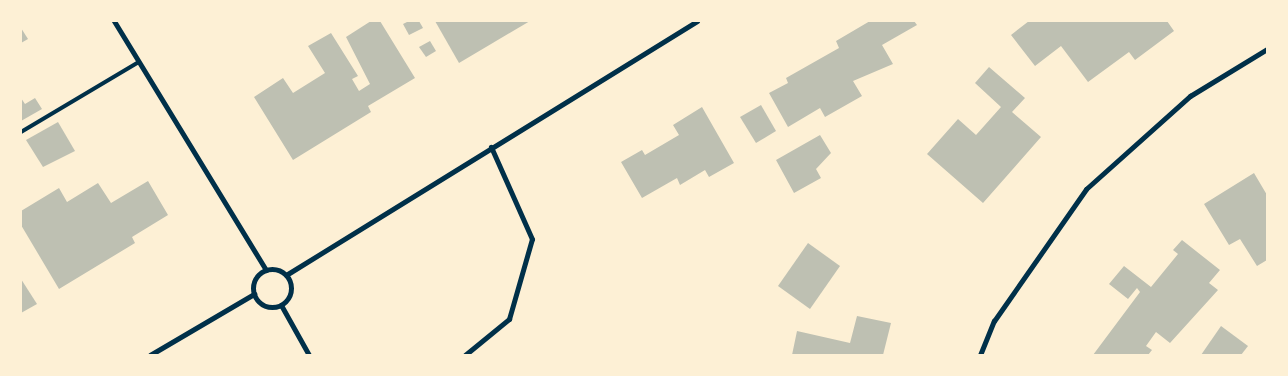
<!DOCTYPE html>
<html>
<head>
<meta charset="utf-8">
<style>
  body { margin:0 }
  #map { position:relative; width:1288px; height:376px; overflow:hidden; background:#fdf0d5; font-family:"Asap Condensed",sans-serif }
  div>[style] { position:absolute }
  .building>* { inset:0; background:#bec0b2 }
  .service>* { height:4px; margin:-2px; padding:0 2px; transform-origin:2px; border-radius:2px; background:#003049 }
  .minor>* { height:5px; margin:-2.5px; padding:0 2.5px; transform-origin:2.5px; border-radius:2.5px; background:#003049 }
  .minor>.ring { margin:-2.5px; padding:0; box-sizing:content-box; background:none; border:5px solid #003049; border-radius:50% }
  span { translate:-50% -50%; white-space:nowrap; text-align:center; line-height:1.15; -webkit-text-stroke:4.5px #fdf0d5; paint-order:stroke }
  .frame { position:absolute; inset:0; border:22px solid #fdf0d5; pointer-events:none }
</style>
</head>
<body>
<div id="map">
  <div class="building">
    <i style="clip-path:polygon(371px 21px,380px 21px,415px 78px,368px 106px,371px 112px,293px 160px,254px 97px,283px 78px,293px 93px,325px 73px,308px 46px,331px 33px,358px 76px,352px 79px,359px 91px,370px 84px,346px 37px)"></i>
    <i style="clip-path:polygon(409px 21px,419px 21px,423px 28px,409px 35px,403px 24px)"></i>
    <i style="clip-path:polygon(435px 21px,530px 21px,459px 63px)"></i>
    <i style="clip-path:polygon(870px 21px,914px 21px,917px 25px,882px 45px,893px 64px,853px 81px,862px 96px,825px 117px,820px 108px,788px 127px,769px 93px,788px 83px,786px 78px,839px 48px,836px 41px)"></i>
    <i style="clip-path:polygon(1029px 21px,1167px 21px,1174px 31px,1135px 60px,1129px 52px,1088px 82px,1061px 46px,1035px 66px,1011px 35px)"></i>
    <i style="clip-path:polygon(21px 28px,28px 39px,21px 43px)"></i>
    <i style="clip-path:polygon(430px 41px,436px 51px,426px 57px,419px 47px)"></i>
    <i style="clip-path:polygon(989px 67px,1025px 98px,1012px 112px,1041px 137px,983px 203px,927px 154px,958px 119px,976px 135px,1001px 107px,975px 83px)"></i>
    <i style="clip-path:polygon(21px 98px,25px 104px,35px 98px,42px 109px,21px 121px)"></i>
    <i style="clip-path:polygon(761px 105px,776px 131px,756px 143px,740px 117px)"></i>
    <i style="clip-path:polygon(702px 107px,734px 163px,709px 177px,705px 170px,680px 185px,677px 178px,642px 198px,621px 162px,642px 150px,645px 155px,679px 135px,673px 125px)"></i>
    <i style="clip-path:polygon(58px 122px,75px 151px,43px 167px,26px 140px)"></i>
    <i style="clip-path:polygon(820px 135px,831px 153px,816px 169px,821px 178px,794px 193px,776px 160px)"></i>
    <i style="clip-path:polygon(1254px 173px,1267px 195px,1267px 260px,1257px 266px,1240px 239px,1229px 245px,1204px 204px)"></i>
    <i style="clip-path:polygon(148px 181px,168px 215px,132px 237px,135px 243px,59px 289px,21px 225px,21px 211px,59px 188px,67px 202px,98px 183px,111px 203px)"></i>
    <i style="clip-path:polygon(1182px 240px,1220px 270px,1209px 283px,1218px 290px,1170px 343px,1156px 332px,1146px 346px,1152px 350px,1148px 355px,1093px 355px,1140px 292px,1137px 288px,1128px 299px,1109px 284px,1124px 266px,1151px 287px,1178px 254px,1173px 250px)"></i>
    <i style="clip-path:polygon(808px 243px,840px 266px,810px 309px,778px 286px)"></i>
    <i style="clip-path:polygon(21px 279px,37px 304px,21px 313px)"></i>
    <i style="clip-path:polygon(857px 316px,891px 323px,883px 355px,792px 355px,797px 331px,850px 343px)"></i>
    <i style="clip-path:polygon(1221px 326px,1248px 346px,1241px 355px,1201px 355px)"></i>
  </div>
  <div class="service">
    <i style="left:21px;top:132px;width:135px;rotate:-30.7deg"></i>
  </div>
  <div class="minor">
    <i style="left:114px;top:21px;width:292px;rotate:58.6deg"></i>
    <i class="ring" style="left:253px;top:269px;width:33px;height:33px"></i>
    <i style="left:286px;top:275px;width:483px;rotate:-31.7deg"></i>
    <i style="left:281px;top:305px;width:57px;rotate:60.8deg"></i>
    <i style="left:150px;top:355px;width:121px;rotate:-30.4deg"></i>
    <i style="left:465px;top:355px;width:57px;rotate:-39.3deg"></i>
    <i style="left:509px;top:319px;width:83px;rotate:-74deg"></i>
    <i style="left:532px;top:239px;width:101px;rotate:-114deg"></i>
    <i style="left:980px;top:355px;width:37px;rotate:-68deg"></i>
    <i style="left:994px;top:321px;width:161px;rotate:-55.1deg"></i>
    <i style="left:1086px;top:189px;width:140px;rotate:-41.8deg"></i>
    <i style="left:1190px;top:96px;width:90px;rotate:-31.4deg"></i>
  </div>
  <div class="frame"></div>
</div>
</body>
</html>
